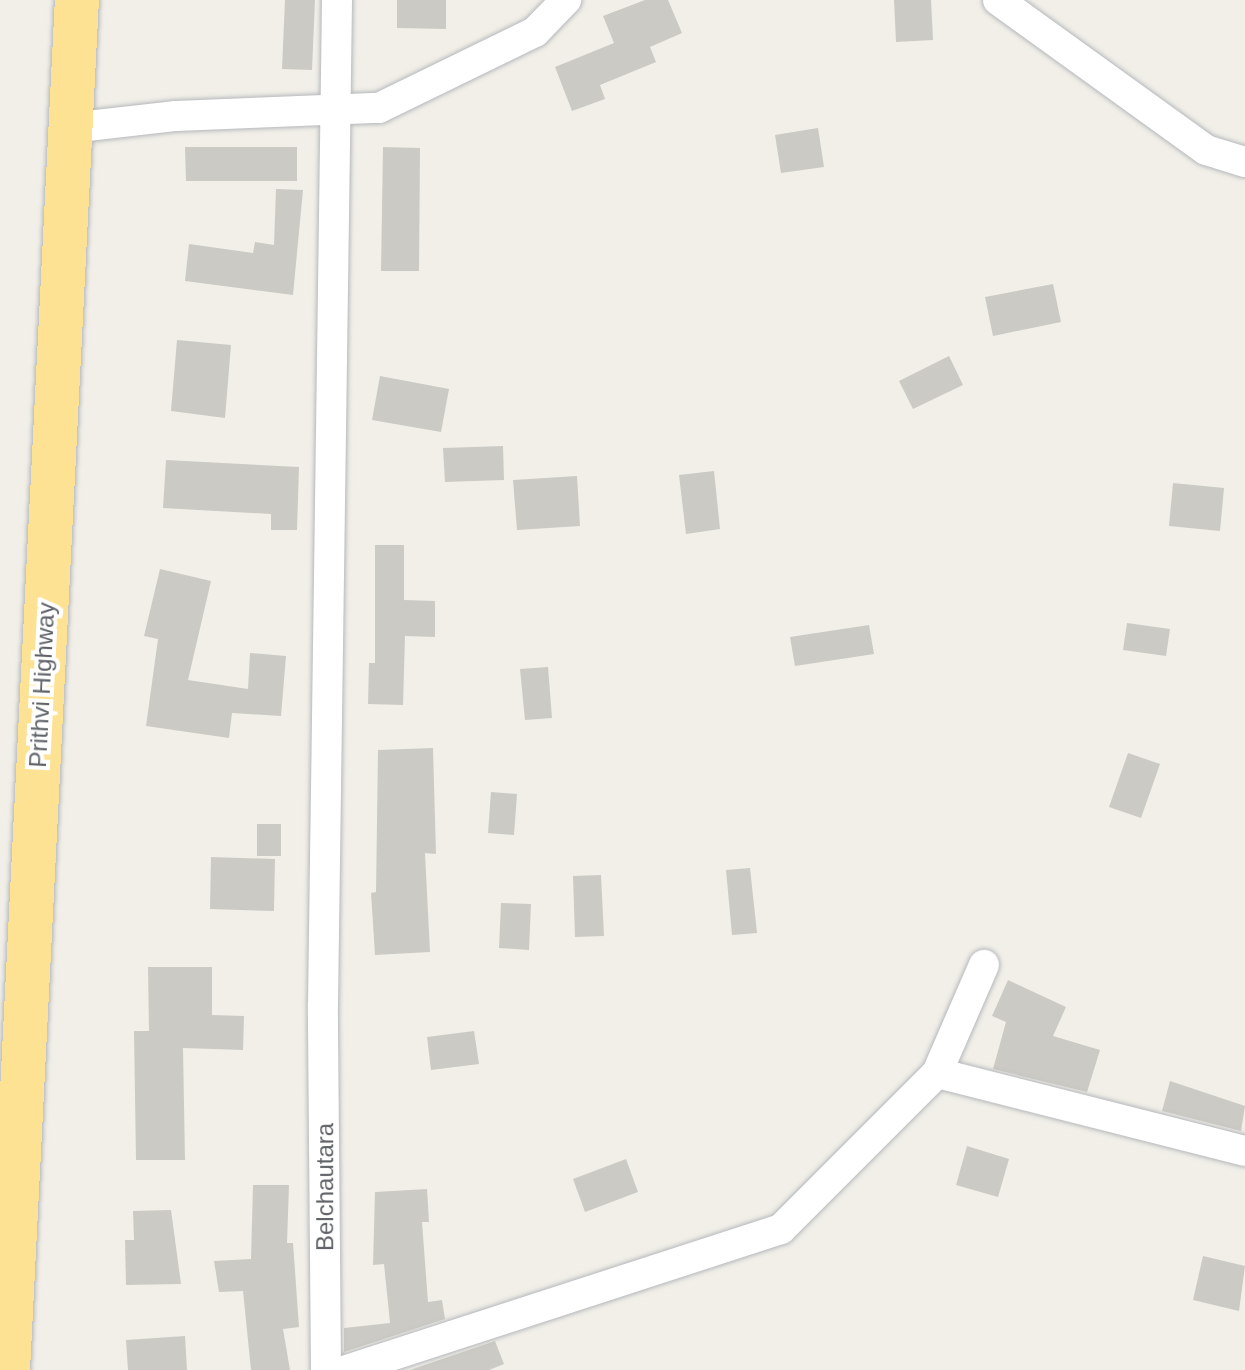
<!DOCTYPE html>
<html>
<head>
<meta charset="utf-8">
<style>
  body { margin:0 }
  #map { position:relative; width:1245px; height:1370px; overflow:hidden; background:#f1efe8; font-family:Arial,sans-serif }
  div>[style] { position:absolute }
  .building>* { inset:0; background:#cccac5 }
  .roads { filter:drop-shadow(0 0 2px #b5b8bc) drop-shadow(0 0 2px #b5b8bc) }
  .street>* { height:30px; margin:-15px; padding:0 15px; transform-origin:15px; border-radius:15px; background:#fff }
  .highway>* { height:44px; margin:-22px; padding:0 22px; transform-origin:22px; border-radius:22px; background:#fde293 }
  span { translate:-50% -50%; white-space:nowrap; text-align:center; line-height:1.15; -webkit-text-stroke:8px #fff; paint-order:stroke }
  .street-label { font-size:24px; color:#5f6368 }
</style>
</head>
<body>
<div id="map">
  <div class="building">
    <i style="clip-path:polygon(285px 0,315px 0,312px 70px,282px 69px)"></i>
    <i style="clip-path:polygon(397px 0,446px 0,446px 29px,397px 28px)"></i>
    <i style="clip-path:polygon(645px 0,668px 0,682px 33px,650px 47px,656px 62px,600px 85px,605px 99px,572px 111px,555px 67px,614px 43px,603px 16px)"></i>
    <i style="clip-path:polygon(894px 0,931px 0,933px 40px,896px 42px)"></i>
    <i style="clip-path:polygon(818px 128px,824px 167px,781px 173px,775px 135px)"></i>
    <i style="clip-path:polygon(185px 147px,297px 147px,297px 181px,186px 181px)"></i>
    <i style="clip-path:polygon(383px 147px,420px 148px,419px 271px,381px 271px)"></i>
    <i style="clip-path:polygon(276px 189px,303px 190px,293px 295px,185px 281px,189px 244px,253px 253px,255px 242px,274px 245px)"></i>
    <i style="clip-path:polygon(1053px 284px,1061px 322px,993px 336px,985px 297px)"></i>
    <i style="clip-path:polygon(177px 340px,231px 345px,225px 418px,171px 411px)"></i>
    <i style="clip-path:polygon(949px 356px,963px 385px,913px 409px,899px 381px)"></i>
    <i style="clip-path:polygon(380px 376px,449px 389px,441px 432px,372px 420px)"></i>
    <i style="clip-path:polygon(503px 446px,504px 480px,445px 482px,443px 448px)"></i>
    <i style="clip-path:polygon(166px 460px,299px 467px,297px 530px,271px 530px,271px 514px,163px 508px)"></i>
    <i style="clip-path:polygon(714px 471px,720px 529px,686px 534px,679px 475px)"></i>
    <i style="clip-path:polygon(577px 476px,580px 526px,517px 530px,513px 480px)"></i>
    <i style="clip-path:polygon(1173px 483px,1224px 488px,1220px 531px,1169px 526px)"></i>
    <i style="clip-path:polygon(375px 545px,404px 545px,404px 600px,435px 601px,435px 637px,405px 636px,403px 705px,368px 704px,369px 663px,375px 663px)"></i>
    <i style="clip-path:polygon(160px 569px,211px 581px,188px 680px,248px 689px,250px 653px,286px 656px,281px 716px,232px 713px,229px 738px,146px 726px,158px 639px,144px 636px)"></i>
    <i style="clip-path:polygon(1127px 623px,1170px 629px,1166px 656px,1123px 650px)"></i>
    <i style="clip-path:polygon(869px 625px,874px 654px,795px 666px,790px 637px)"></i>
    <i style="clip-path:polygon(548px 667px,552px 718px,525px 720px,520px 669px)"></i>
    <i style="clip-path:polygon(433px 748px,436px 854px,425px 853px,430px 952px,375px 955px,371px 893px,376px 892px,378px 750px)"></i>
    <i style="clip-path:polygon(1128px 753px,1160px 764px,1141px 818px,1109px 807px)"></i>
    <i style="clip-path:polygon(491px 792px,517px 794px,514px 835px,488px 833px)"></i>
    <i style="clip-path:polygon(257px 824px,281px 824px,281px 856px,257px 856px)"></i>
    <i style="clip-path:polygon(211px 857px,275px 859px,274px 911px,210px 909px)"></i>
    <i style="clip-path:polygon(750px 868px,757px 933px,732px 935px,726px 870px)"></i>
    <i style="clip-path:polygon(601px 875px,604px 936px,575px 937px,573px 876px)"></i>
    <i style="clip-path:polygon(501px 903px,531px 904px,529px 950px,499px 948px)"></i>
    <i style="clip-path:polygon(148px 967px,212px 967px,212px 1015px,244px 1016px,243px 1050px,183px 1048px,185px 1160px,136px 1160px,134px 1031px,149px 1031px)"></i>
    <i style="clip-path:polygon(1008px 980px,1066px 1007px,1053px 1036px,1100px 1050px,1087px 1092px,993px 1069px,1006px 1022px,992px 1016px)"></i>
    <i style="clip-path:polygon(474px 1031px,479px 1064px,431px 1070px,427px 1037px)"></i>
    <i style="clip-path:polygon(1170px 1081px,1245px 1106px,1241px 1131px,1162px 1111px)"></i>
    <i style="clip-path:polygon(967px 1146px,1009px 1159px,998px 1197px,956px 1185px)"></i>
    <i style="clip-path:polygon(626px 1159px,638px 1192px,585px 1212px,573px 1179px)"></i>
    <i style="clip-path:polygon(253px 1185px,289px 1185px,287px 1243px,293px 1243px,299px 1327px,283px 1329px,290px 1370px,251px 1370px,243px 1291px,219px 1292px,214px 1261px,251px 1259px)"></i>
    <i style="clip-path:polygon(427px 1189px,429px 1222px,422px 1222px,428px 1302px,442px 1300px,445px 1319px,344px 1352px,344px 1328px,390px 1323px,384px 1264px,373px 1265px,375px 1192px)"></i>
    <i style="clip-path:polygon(171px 1210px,181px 1284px,126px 1285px,125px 1240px,134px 1240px,133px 1211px)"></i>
    <i style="clip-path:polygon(1203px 1256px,1245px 1266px,1239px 1311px,1193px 1300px)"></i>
    <i style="clip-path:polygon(185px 1336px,187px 1370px,128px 1370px,126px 1340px)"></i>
    <i style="clip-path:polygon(495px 1341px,504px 1364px,489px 1370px,410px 1370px)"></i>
  </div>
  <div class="roads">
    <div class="street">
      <i style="left:998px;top:0;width:256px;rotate:35.8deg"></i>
      <i style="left:1206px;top:150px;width:41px;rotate:17.1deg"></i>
      <i style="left:70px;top:128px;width:107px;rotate:-6.5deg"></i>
      <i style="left:176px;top:116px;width:203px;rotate:-2.3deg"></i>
      <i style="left:379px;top:108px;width:174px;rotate:-26deg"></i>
      <i style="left:535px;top:32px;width:45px;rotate:-45.9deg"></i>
      <i style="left:937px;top:1073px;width:318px;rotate:14.2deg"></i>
      <i style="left:326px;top:1370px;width:366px;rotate:-90.5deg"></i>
      <i style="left:323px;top:1004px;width:1004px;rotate:-89.2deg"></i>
      <i style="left:347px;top:1370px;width:456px;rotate:-18deg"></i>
      <i style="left:781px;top:1229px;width:221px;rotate:-45deg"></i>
      <i style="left:937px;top:1073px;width:118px;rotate:-66.5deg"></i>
    </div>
    <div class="highway">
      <i style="left:8px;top:1370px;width:1372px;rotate:-87.12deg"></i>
    </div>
  </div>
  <div class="street-label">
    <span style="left:42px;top:685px;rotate:-87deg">Prithvi Highway</span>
    <span style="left:325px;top:1187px;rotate:-90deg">Belchautara</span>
  </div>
</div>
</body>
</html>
